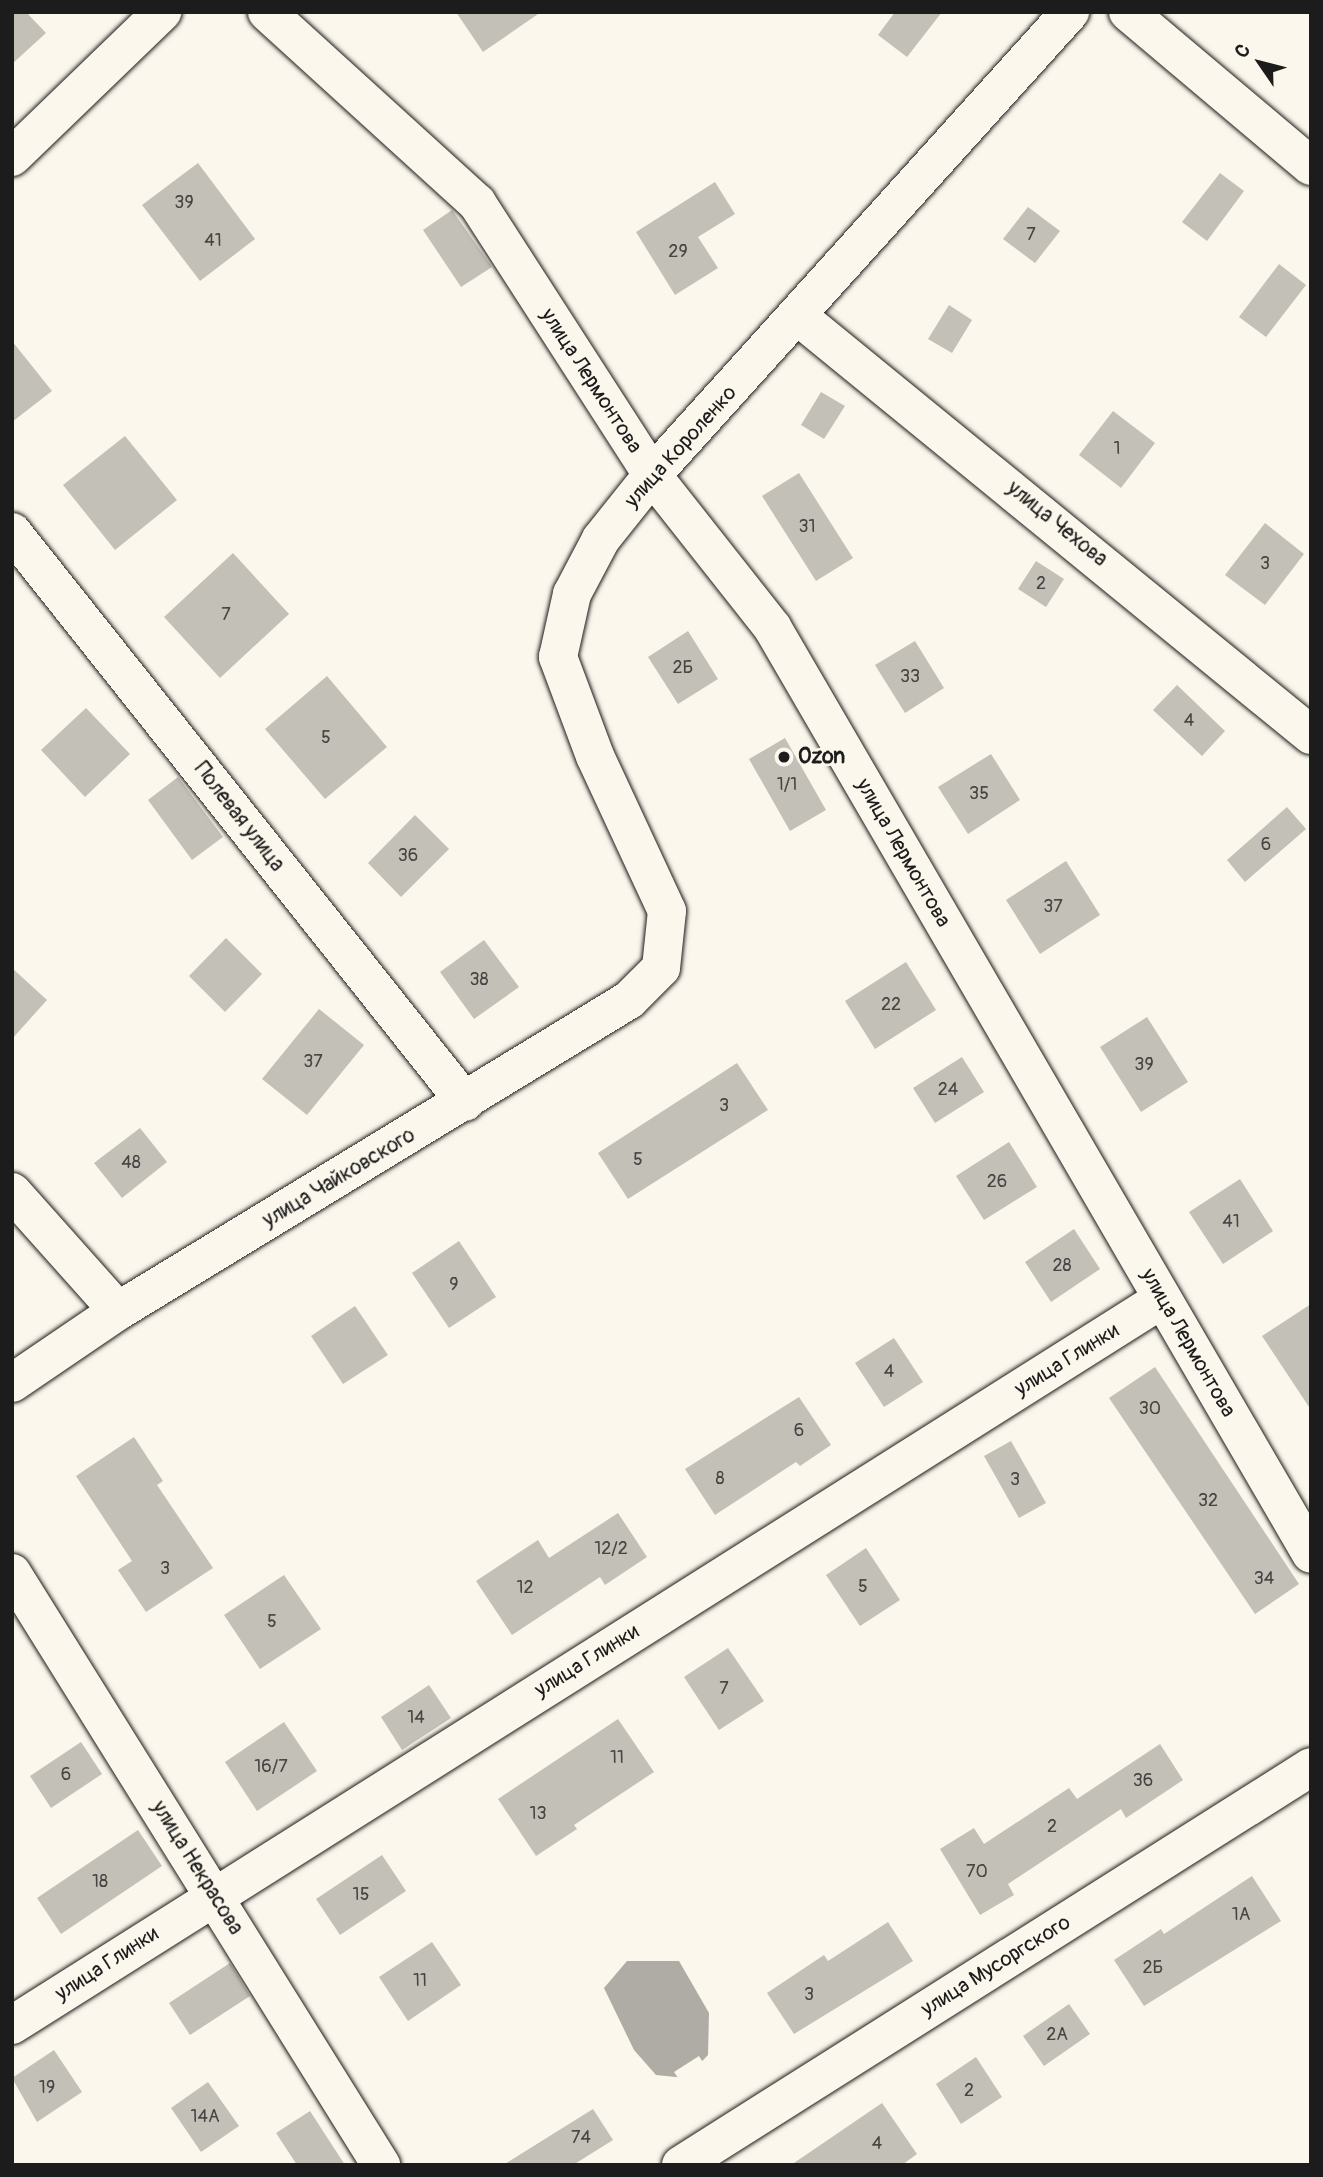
<!DOCTYPE html>
<html>
<head>
<meta charset="utf-8">
<style>
  body { margin:0 }
  #map { position:relative; width:1323px; height:2177px; overflow:hidden; background:#fbf7ec; font-family:Pangolin,sans-serif }
  div>[style] { position:absolute }
  .water>* { inset:0; background:#afaca5 }
  .pier>* { inset:0; background:#fbf7ec }
  .building>* { inset:0; background:#c3c0b8 }
  .roads { filter:drop-shadow(0 0 2px #1c1c1c) drop-shadow(0 0 2px #1c1c1c) }
  .minor>* { height:38px; margin:-19px; padding:0 19px; transform-origin:19px; border-radius:19px; background:#fbf7ec }
  .dots>* { width:19px; height:19px; translate:-50% -50%; box-sizing:border-box; border:4px solid #fbf7ec; border-radius:50% }
  span { translate:-50% -50%; white-space:nowrap; text-align:center; line-height:1.15; -webkit-text-stroke:5px #fbf7ec; paint-order:stroke }
  .number-label { font-size:18px; color:#464543 }
  .number-label span { -webkit-text-stroke-width:0 }
  .street-label { font-size:21px; color:#1c1c1c }
  .poi-label { font-size:21px; color:#1c1c1c; font-weight:700 }
  .left { translate:0 -50%; text-align:left }
  .frame { position:absolute; inset:0; border:14px solid #1c1c1c; pointer-events:none }
  .north { position:absolute; left:1225px; top:28px; width:70px; height:70px; -webkit-text-stroke:5px #fbf7ec; paint-order:stroke; rotate:305deg; font-size:19px; font-weight:700; line-height:28px; text-align:center; color:#1c1c1c }
  .north::after { content:''; display:block; margin:auto; width:24px; height:32px; background:#1c1c1c; clip-path:polygon(50% 0,100% 100%,50% 72%,0 100%) }
</style>
</head>
<body>
<div id="map">
  <div class="water">
    <i style="clip-path:polygon(627px 1961px,679px 1961px,709px 2013px,708px 2055px,686px 2078px,656px 2075px,634px 2050px,604px 1988px)"></i>
  </div>
  <div class="pier">
    <i style="clip-path:polygon(699px 2056px,704px 2064px,688px 2081px,680px 2081px,674px 2072px)"></i>
  </div>
  <div class="building">
    <i style="clip-path:polygon(12px 12px,26px 12px,46px 33px,12px 64px)"></i>
    <i style="clip-path:polygon(456px 12px,541px 12px,483px 52px)"></i>
    <i style="clip-path:polygon(895px 12px,942px 12px,907px 57px,878px 35px)"></i>
    <i style="clip-path:polygon(198px 163px,255px 239px,200px 281px,142px 205px)"></i>
    <i style="clip-path:polygon(1220px 173px,1244px 191px,1207px 241px,1182px 222px)"></i>
    <i style="clip-path:polygon(715px 182px,735px 214px,698px 237px,718px 268px,675px 295px,636px 232px)"></i>
    <i style="clip-path:polygon(1028px 207px,1060px 231px,1035px 263px,1003px 239px)"></i>
    <i style="clip-path:polygon(452px 210px,492px 267px,461px 287px,423px 230px)"></i>
    <i style="clip-path:polygon(1279px 264px,1306px 285px,1266px 337px,1239px 317px)"></i>
    <i style="clip-path:polygon(949px 305px,972px 320px,952px 353px,928px 339px)"></i>
    <i style="clip-path:polygon(12px 341px,52px 391px,12px 422px)"></i>
    <i style="clip-path:polygon(821px 392px,845px 406px,824px 439px,801px 425px)"></i>
    <i style="clip-path:polygon(1113px 411px,1155px 443px,1121px 488px,1079px 455px)"></i>
    <i style="clip-path:polygon(125px 436px,177px 500px,115px 550px,63px 485px)"></i>
    <i style="clip-path:polygon(799px 473px,853px 558px,816px 581px,762px 496px)"></i>
    <i style="clip-path:polygon(1265px 523px,1304px 554px,1265px 605px,1225px 575px)"></i>
    <i style="clip-path:polygon(233px 553px,289px 614px,220px 678px,164px 617px)"></i>
    <i style="clip-path:polygon(1036px 561px,1064px 579px,1046px 607px,1018px 589px)"></i>
    <i style="clip-path:polygon(688px 631px,718px 679px,678px 704px,648px 657px)"></i>
    <i style="clip-path:polygon(915px 641px,944px 688px,905px 713px,875px 665px)"></i>
    <i style="clip-path:polygon(327px 676px,387px 747px,325px 799px,265px 729px)"></i>
    <i style="clip-path:polygon(1177px 685px,1225px 731px,1202px 756px,1153px 710px)"></i>
    <i style="clip-path:polygon(86px 708px,130px 754px,85px 797px,41px 750px)"></i>
    <i style="clip-path:polygon(785px 738px,826px 810px,790px 831px,749px 759px)"></i>
    <i style="clip-path:polygon(991px 754px,1020px 800px,968px 834px,938px 787px)"></i>
    <i style="clip-path:polygon(178px 777px,223px 837px,192px 860px,148px 800px)"></i>
    <i style="clip-path:polygon(1287px 807px,1306px 829px,1245px 882px,1227px 860px)"></i>
    <i style="clip-path:polygon(415px 815px,449px 849px,401px 897px,368px 863px)"></i>
    <i style="clip-path:polygon(1066px 861px,1100px 915px,1040px 954px,1006px 900px)"></i>
    <i style="clip-path:polygon(226px 938px,262px 974px,225px 1012px,189px 976px)"></i>
    <i style="clip-path:polygon(484px 940px,519px 987px,474px 1019px,440px 972px)"></i>
    <i style="clip-path:polygon(906px 962px,936px 1010px,875px 1049px,845px 1001px)"></i>
    <i style="clip-path:polygon(12px 968px,47px 1000px,12px 1039px)"></i>
    <i style="clip-path:polygon(319px 1009px,364px 1045px,307px 1115px,262px 1079px)"></i>
    <i style="clip-path:polygon(1147px 1017px,1188px 1082px,1141px 1112px,1100px 1047px)"></i>
    <i style="clip-path:polygon(962px 1057px,984px 1092px,935px 1123px,913px 1088px)"></i>
    <i style="clip-path:polygon(737px 1063px,768px 1110px,628px 1199px,598px 1153px)"></i>
    <i style="clip-path:polygon(140px 1128px,167px 1162px,122px 1198px,94px 1163px)"></i>
    <i style="clip-path:polygon(1009px 1142px,1037px 1187px,984px 1220px,956px 1176px)"></i>
    <i style="clip-path:polygon(1240px 1179px,1273px 1231px,1223px 1264px,1189px 1212px)"></i>
    <i style="clip-path:polygon(1074px 1229px,1100px 1269px,1051px 1302px,1025px 1262px)"></i>
    <i style="clip-path:polygon(459px 1241px,496px 1297px,449px 1328px,412px 1273px)"></i>
    <i style="clip-path:polygon(1311px 1304px,1311px 1410px,1262px 1336px)"></i>
    <i style="clip-path:polygon(355px 1306px,388px 1355px,343px 1384px,311px 1336px)"></i>
    <i style="clip-path:polygon(894px 1338px,923px 1382px,884px 1407px,855px 1363px)"></i>
    <i style="clip-path:polygon(1155px 1367px,1299px 1584px,1255px 1614px,1109px 1398px)"></i>
    <i style="clip-path:polygon(799px 1397px,831px 1445px,800px 1466px,796px 1462px,715px 1515px,685px 1469px)"></i>
    <i style="clip-path:polygon(134px 1437px,163px 1481px,157px 1485px,213px 1568px,146px 1612px,118px 1570px,132px 1561px,76px 1476px)"></i>
    <i style="clip-path:polygon(1011px 1441px,1046px 1503px,1019px 1518px,984px 1456px)"></i>
    <i style="clip-path:polygon(618px 1513px,647px 1557px,605px 1585px,600px 1577px,512px 1635px,476px 1581px,538px 1540px,549px 1558px)"></i>
    <i style="clip-path:polygon(866px 1548px,900px 1600px,860px 1626px,826px 1575px)"></i>
    <i style="clip-path:polygon(284px 1575px,321px 1629px,260px 1669px,224px 1615px)"></i>
    <i style="clip-path:polygon(728px 1648px,764px 1701px,719px 1730px,684px 1677px)"></i>
    <i style="clip-path:polygon(429px 1685px,451px 1718px,402px 1750px,381px 1717px)"></i>
    <i style="clip-path:polygon(618px 1719px,654px 1772px,574px 1825px,577px 1829px,536px 1856px,498px 1799px)"></i>
    <i style="clip-path:polygon(284px 1722px,317px 1771px,257px 1811px,225px 1762px)"></i>
    <i style="clip-path:polygon(81px 1742px,102px 1774px,51px 1808px,30px 1776px)"></i>
    <i style="clip-path:polygon(1160px 1744px,1183px 1780px,1126px 1818px,1121px 1809px,1008px 1884px,1014px 1895px,980px 1915px,940px 1849px,974px 1828px,984px 1844px,1069px 1788px,1077px 1799px)"></i>
    <i style="clip-path:polygon(138px 1830px,162px 1866px,61px 1934px,37px 1898px)"></i>
    <i style="clip-path:polygon(382px 1855px,406px 1891px,340px 1935px,316px 1899px)"></i>
    <i style="clip-path:polygon(1252px 1876px,1281px 1921px,1144px 2006px,1114px 1960px,1161px 1929px,1164px 1934px)"></i>
    <i style="clip-path:polygon(888px 1922px,913px 1961px,794px 2034px,767px 1993px,824px 1955px,828px 1961px)"></i>
    <i style="clip-path:polygon(432px 1942px,461px 1985px,408px 2021px,379px 1977px)"></i>
    <i style="clip-path:polygon(230px 1963px,250px 1996px,190px 2035px,169px 2003px)"></i>
    <i style="clip-path:polygon(1069px 2004px,1090px 2034px,1044px 2066px,1023px 2036px)"></i>
    <i style="clip-path:polygon(54px 2050px,82px 2092px,37px 2122px,12px 2078px)"></i>
    <i style="clip-path:polygon(976px 2057px,1002px 2097px,961px 2124px,936px 2084px)"></i>
    <i style="clip-path:polygon(208px 2082px,239px 2126px,201px 2152px,171px 2108px)"></i>
    <i style="clip-path:polygon(882px 2103px,917px 2154px,902px 2165px,791px 2165px)"></i>
    <i style="clip-path:polygon(593px 2109px,613px 2140px,573px 2165px,503px 2165px)"></i>
    <i style="clip-path:polygon(310px 2111px,345px 2165px,297px 2165px,276px 2133px)"></i>
  </div>
  <div class="roads">
    <div class="minor">
      <i style="left:267px;top:12px;width:284px;rotate:42.3deg"></i>
      <i style="left:477px;top:203px;width:323px;rotate:57.2deg"></i>
      <i style="left:652px;top:475px;width:194px;rotate:51.7deg"></i>
      <i style="left:772px;top:627px;width:1072px;rotate:59.82deg"></i>
      <i style="left:1128px;top:12px;width:239px;rotate:40.1deg"></i>
      <i style="left:12px;top:157px;width:209px;rotate:-44deg"></i>
      <i style="left:799px;top:317px;width:661px;rotate:39.23deg"></i>
      <i style="left:12px;top:532px;width:728px;rotate:51.52deg"></i>
      <i style="left:12px;top:1192px;width:159px;rotate:48.3deg"></i>
      <i style="left:12px;top:1383px;width:128px;rotate:-34.2deg"></i>
      <i style="left:118px;top:1311px;width:598px;rotate:-31.33deg"></i>
      <i style="left:629px;top:1000px;width:45px;rotate:-45deg"></i>
      <i style="left:661px;top:968px;width:57px;rotate:-84deg"></i>
      <i style="left:667px;top:911px;width:171px;rotate:-114.9deg"></i>
      <i style="left:595px;top:756px;width:106px;rotate:-110.5deg"></i>
      <i style="left:558px;top:657px;width:65px;rotate:-77.5deg"></i>
      <i style="left:572px;top:594px;width:62px;rotate:-62.2deg"></i>
      <i style="left:601px;top:539px;width:82px;rotate:-51.4deg"></i>
      <i style="left:652px;top:475px;width:624px;rotate:-47.92deg"></i>
      <i style="left:12px;top:1573px;width:698px;rotate:58.06deg"></i>
      <i style="left:12px;top:2025px;width:1360px;rotate:-32.26deg"></i>
      <i style="left:681px;top:2165px;width:745px;rotate:-32.28deg"></i>
    </div>
  </div>
  <div class="dots">
    <i style="left:784px;top:757px;background:#1c1c1c"></i>
  </div>
  <div class="number-label">
    <span style="left:184px;top:203px">39</span>
    <span style="left:1031px;top:235px">7</span>
    <span style="left:213px;top:241px">41</span>
    <span style="left:678px;top:252px">29</span>
    <span style="left:1117px;top:449px">1</span>
    <span style="left:807px;top:527px">31</span>
    <span style="left:1265px;top:564px">3</span>
    <span style="left:1041px;top:584px">2</span>
    <span style="left:226px;top:615px">7</span>
    <span style="left:683px;top:668px">2Б</span>
    <span style="left:910px;top:677px">33</span>
    <span style="left:1189px;top:721px">4</span>
    <span style="left:326px;top:738px">5</span>
    <span style="left:787px;top:785px">1/1</span>
    <span style="left:979px;top:794px">35</span>
    <span style="left:1266px;top:845px">6</span>
    <span style="left:408px;top:856px">36</span>
    <span style="left:1053px;top:907px">37</span>
    <span style="left:479px;top:980px">38</span>
    <span style="left:891px;top:1005px">22</span>
    <span style="left:313px;top:1062px">37</span>
    <span style="left:1144px;top:1065px">39</span>
    <span style="left:948px;top:1090px">24</span>
    <span style="left:724px;top:1106px">3</span>
    <span style="left:638px;top:1160px">5</span>
    <span style="left:131px;top:1163px">48</span>
    <span style="left:997px;top:1182px">26</span>
    <span style="left:1231px;top:1222px">41</span>
    <span style="left:1062px;top:1266px">28</span>
    <span style="left:454px;top:1285px">9</span>
    <span style="left:889px;top:1372px">4</span>
    <span style="left:1150px;top:1409px">30</span>
    <span style="left:799px;top:1431px">6</span>
    <span style="left:720px;top:1479px">8</span>
    <span style="left:1015px;top:1480px">3</span>
    <span style="left:1208px;top:1501px">32</span>
    <span style="left:611px;top:1549px">12/2</span>
    <span style="left:165px;top:1569px">3</span>
    <span style="left:1264px;top:1579px">34</span>
    <span style="left:863px;top:1587px">5</span>
    <span style="left:525px;top:1588px">12</span>
    <span style="left:272px;top:1622px">5</span>
    <span style="left:724px;top:1689px">7</span>
    <span style="left:416px;top:1718px">14</span>
    <span style="left:617px;top:1758px">11</span>
    <span style="left:271px;top:1767px">16/7</span>
    <span style="left:66px;top:1775px">6</span>
    <span style="left:1143px;top:1781px">36</span>
    <span style="left:538px;top:1814px">13</span>
    <span style="left:1052px;top:1827px">2</span>
    <span style="left:977px;top:1872px">70</span>
    <span style="left:100px;top:1882px">18</span>
    <span style="left:361px;top:1895px">15</span>
    <span style="left:1241px;top:1915px">1А</span>
    <span style="left:1153px;top:1968px">2Б</span>
    <span style="left:420px;top:1981px">11</span>
    <span style="left:809px;top:1995px">3</span>
    <span style="left:1057px;top:2035px">2А</span>
    <span style="left:47px;top:2088px">19</span>
    <span style="left:969px;top:2091px">2</span>
    <span style="left:205px;top:2117px">14А</span>
    <span style="left:581px;top:2138px">74</span>
    <span style="left:877px;top:2144px">4</span>
  </div>
  <div class="street-label">
    <span style="left:591px;top:381px;rotate:57deg">улица Лермонтова</span>
    <span style="left:681px;top:447px;rotate:-48deg">улица Короленко</span>
    <span style="left:1057px;top:524px;rotate:39deg">улица Чехова</span>
    <span style="left:239px;top:817px;rotate:52deg">Полевая улица</span>
    <span style="left:903px;top:853px;rotate:60deg">улица Лермонтова</span>
    <span style="left:339px;top:1178px;rotate:-31deg">улица Чайковского</span>
    <span style="left:1188px;top:1343px;rotate:60deg">улица Лермонтова</span>
    <span style="left:1067px;top:1360px;rotate:-32deg">улица Глинки</span>
    <span style="left:587px;top:1661px;rotate:-32deg">улица Глинки</span>
    <span style="left:197px;top:1868px;rotate:58deg">улица Некрасова</span>
    <span style="left:107px;top:1964px;rotate:-33deg">улица Глинки</span>
    <span style="left:996px;top:1966px;rotate:-32deg">улица Мусоргского</span>
  </div>
  <div class="poi-label">
    <span class="left" style="left:798px;top:757px">Ozon</span>
  </div>
  <div class="frame"></div>
  <div class="north">С</div>
</div>
</body>
</html>
